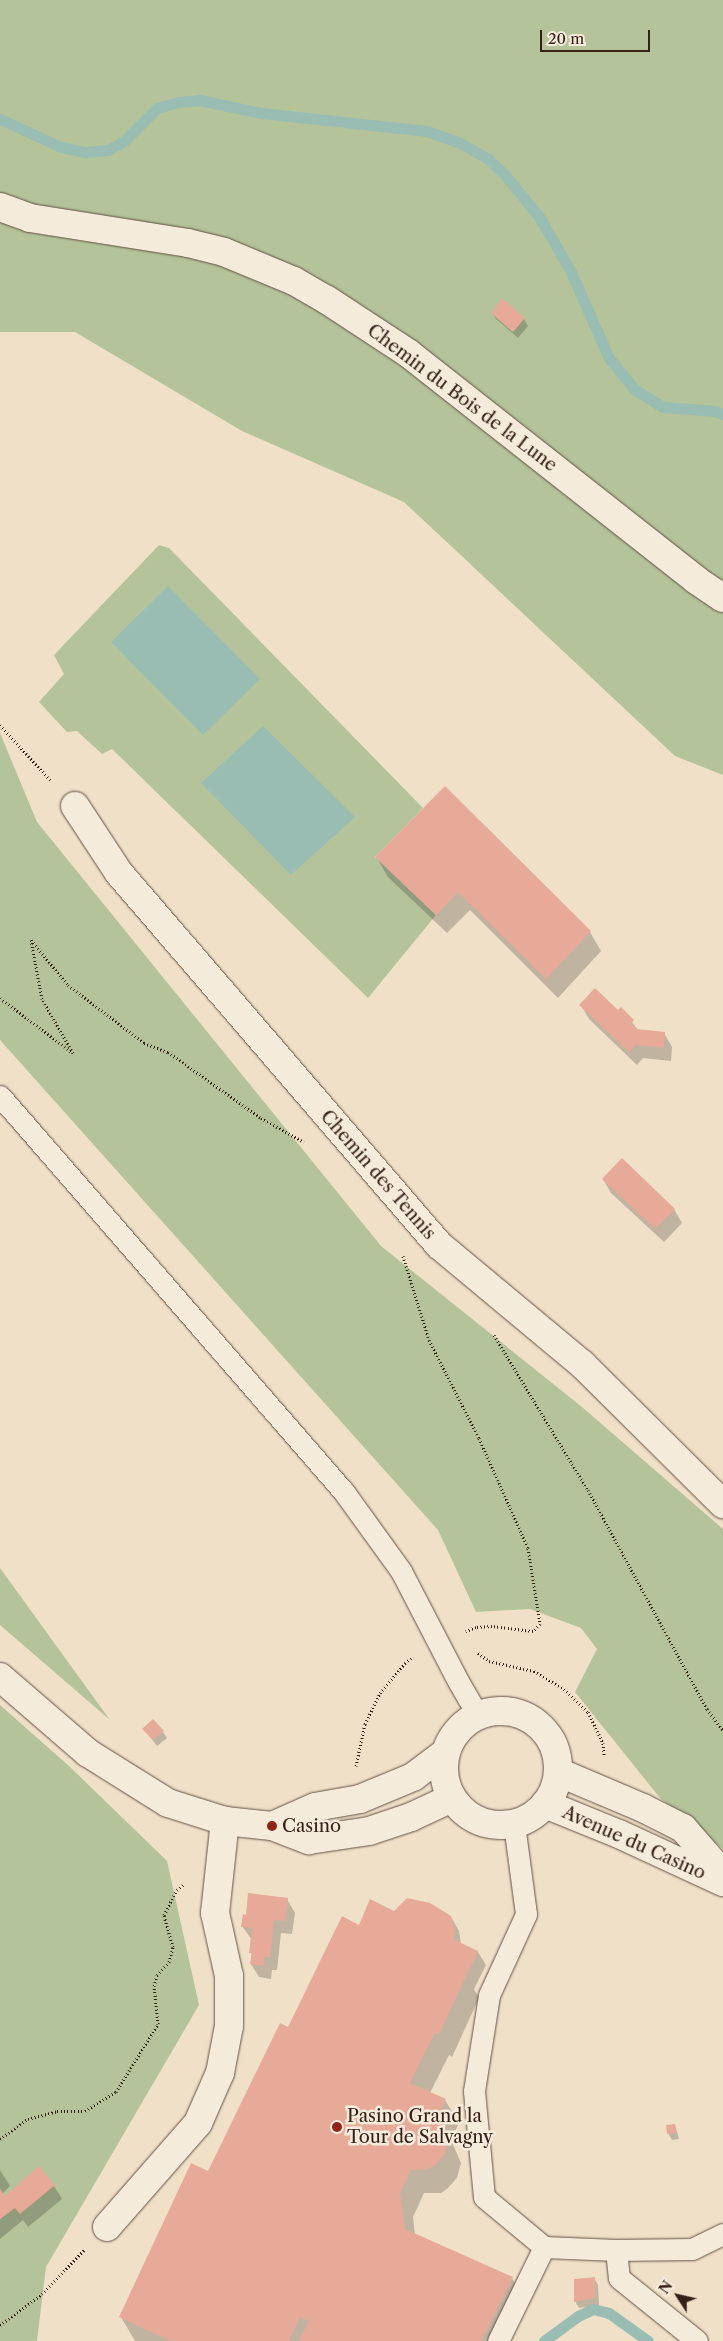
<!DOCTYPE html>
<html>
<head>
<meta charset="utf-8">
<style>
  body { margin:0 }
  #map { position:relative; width:723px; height:2341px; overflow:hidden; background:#f0e0c8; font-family:"Libre Caslon Text",serif }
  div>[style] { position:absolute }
  .green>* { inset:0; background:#b4c39a }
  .water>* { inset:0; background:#9abdb3 }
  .shadow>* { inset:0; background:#0003 }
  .stream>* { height:11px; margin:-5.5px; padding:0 5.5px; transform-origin:5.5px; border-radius:5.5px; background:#9abdb3 }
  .building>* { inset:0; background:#e7aa99 }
  .path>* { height:3px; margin-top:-1.5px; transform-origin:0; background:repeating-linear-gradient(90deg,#362119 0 1px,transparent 0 3.5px) }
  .roads { filter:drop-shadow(0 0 1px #645145) drop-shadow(0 0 1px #645145) }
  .lane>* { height:21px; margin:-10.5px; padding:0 10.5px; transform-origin:10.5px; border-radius:10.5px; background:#f5ebdb }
  .street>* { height:28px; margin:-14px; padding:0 14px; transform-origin:14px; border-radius:14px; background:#f5ebdb }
  .secondary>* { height:28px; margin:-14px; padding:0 14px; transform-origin:14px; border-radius:14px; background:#f5ebdb }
  .secondary>.ring { margin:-14px; padding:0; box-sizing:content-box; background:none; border:28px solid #f5ebdb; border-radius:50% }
  .dots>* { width:14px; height:14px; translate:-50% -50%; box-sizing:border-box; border:2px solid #f5ebdb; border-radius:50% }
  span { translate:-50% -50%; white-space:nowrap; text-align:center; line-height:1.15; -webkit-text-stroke:5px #f5ebdb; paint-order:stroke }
  .street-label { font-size:18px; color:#362119 }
  .poi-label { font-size:18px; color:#362119 }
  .left { translate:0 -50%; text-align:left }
  .north { position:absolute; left:653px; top:2271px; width:50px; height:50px; -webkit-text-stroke:4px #f5ebdb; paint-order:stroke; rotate:305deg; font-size:14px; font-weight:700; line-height:20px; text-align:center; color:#362119 }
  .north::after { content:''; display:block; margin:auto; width:18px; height:22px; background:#362119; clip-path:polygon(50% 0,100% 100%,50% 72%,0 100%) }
  .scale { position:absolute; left:540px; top:30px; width:110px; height:22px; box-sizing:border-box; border:2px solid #362119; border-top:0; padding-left:6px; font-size:15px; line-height:18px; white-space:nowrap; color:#362119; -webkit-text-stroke:4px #f5ebdb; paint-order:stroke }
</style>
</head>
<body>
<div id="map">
  <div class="green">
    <i style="clip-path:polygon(0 0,723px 0,723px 775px,675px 756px,404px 502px,242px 431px,75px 332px,0 332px)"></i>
    <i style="clip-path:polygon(159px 545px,169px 548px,423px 808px,375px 857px,436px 915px,368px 998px,112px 749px,102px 754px,77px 731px,67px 732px,39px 702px,64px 674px,54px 655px)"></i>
    <i style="clip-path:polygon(0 733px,37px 822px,381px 1246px,582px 1407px,723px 1529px,723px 1849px,660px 1798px,575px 1692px,597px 1649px,581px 1628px,530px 1609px,476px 1612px,438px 1530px,0 1040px)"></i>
    <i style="clip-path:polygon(0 1568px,110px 1720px,0 1625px)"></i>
    <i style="clip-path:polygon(0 1705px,69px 1766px,167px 1861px,199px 2005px,46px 2267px,37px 2341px,0 2341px)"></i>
  </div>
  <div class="water">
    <i style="clip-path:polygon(168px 586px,260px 679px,203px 735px,111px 642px)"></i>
    <i style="clip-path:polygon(263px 726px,355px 817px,291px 875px,201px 783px)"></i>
  </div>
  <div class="shadow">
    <i style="clip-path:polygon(502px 300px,524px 319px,528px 326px,518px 338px,496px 319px,492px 313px)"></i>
    <i style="clip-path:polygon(445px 788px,590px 932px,601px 951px,558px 998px,470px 910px,447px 933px,388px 877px,377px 858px)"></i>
    <i style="clip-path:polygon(581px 1005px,618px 1012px,621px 1008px,638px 1030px,664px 1033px,672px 1047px,671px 1061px,643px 1058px,637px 1065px,589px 1019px)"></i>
    <i style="clip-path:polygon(603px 1179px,674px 1209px,682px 1223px,664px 1242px,611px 1193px)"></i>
    <i style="clip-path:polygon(144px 1729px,163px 1732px,167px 1738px,157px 1746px)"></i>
    <i style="clip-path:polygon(287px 1899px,295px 1913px,292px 1934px,281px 1933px,277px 1970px,272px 1970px,271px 1979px,259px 1977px,251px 1964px,252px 1940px,242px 1926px,248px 1916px)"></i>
    <i style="clip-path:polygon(394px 1913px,451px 1917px,459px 1931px,461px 1944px,478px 1952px,486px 1965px,474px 1989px,479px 1998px,452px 2057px,449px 2055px,430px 2093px,445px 2100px,459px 2123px,451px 2140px,461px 2163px,457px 2178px,447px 2189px,441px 2193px,424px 2193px,413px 2217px,415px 2235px,512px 2278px,525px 2301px,506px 2341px,135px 2341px,121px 2317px,209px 2173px,289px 2029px,360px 1926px)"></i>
    <i style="clip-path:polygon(675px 2125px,679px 2139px,672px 2140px,668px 2133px)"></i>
    <i style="clip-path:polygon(0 2170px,10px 2186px,2px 2194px,5px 2197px,54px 2186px,62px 2199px,28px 2227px,23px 2220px,0 2239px)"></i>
    <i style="clip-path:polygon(594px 2278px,598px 2285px,599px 2305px,579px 2308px,575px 2301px)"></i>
  </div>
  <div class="stream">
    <i style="left:0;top:119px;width:67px;rotate:24.7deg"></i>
    <i style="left:61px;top:147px;width:25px;rotate:12deg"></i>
    <i style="left:85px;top:152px;width:23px;rotate:-5deg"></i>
    <i style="left:108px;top:150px;width:18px;rotate:-29deg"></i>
    <i style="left:124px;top:141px;width:47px;rotate:-45deg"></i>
    <i style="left:157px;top:108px;width:22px;rotate:-16deg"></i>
    <i style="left:178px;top:102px;width:22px;rotate:-5deg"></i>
    <i style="left:200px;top:100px;width:62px;rotate:12deg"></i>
    <i style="left:261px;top:113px;width:167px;rotate:6.2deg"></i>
    <i style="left:427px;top:131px;width:33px;rotate:20deg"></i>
    <i style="left:458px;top:142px;width:33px;rotate:29deg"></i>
    <i style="left:487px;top:158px;width:26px;rotate:43deg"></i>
    <i style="left:506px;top:176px;width:54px;rotate:51deg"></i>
    <i style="left:540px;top:218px;width:62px;rotate:60.1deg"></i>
    <i style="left:571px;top:272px;width:94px;rotate:66.2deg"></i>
    <i style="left:609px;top:358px;width:40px;rotate:51deg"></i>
    <i style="left:634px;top:389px;width:34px;rotate:32deg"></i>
    <i style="left:663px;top:407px;width:52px;rotate:4.4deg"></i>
    <i style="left:715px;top:411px;width:9px;rotate:21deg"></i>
    <i style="left:544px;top:2341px;width:42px;rotate:-36.3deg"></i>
    <i style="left:578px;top:2316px;width:17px;rotate:-25deg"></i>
    <i style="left:593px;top:2309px;width:16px;rotate:14deg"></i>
    <i style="left:609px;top:2313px;width:48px;rotate:35.7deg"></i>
  </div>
  <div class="building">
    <i style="clip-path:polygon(502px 298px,525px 318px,513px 332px,491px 313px)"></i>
    <i style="clip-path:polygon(445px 786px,591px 931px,546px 979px,458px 892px,436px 915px,375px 857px)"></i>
    <i style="clip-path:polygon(595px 988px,618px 1010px,621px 1007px,634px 1020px,631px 1024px,637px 1029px,665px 1032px,664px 1048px,635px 1045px,629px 1052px,579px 1005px)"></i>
    <i style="clip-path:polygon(622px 1158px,675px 1209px,655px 1229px,602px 1179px)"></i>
    <i style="clip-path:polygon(153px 1719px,164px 1731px,153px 1740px,142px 1729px)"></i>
    <i style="clip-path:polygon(248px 1893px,288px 1898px,285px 1921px,274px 1920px,270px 1957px,265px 1957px,264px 1966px,250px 1964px,252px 1953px,249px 1953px,252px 1928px,241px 1927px,243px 1914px,246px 1915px)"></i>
    <i style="clip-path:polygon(407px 1898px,430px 1903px,451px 1916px,455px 1931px,453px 1939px,478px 1951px,439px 2034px,435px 2033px,410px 2083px,446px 2099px,437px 2118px,443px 2123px,448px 2139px,445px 2154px,434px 2166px,427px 2169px,411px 2170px,400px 2193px,405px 2229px,513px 2277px,481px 2341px,299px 2341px,309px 2321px,300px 2317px,289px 2341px,171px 2341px,119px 2317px,191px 2163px,208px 2171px,280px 2023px,288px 2027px,342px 1916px,359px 1925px,370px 1899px,394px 1911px)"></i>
    <i style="clip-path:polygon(675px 2124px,676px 2133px,667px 2134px,666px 2125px)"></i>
    <i style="clip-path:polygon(39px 2166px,55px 2185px,20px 2214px,15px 2208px,0 2219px,0 2189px,5px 2196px)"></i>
    <i style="clip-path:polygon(595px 2277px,595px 2298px,574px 2302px,574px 2279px)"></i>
  </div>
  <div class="path">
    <i style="left:0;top:725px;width:77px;rotate:47.6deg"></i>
    <i style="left:0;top:998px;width:91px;rotate:37deg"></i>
    <i style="left:73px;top:1053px;width:62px;rotate:-119.9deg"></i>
    <i style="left:42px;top:999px;width:60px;rotate:-100.6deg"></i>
    <i style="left:31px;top:940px;width:58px;rotate:50.6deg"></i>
    <i style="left:68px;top:985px;width:96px;rotate:37.3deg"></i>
    <i style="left:144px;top:1043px;width:26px;rotate:21deg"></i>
    <i style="left:168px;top:1052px;width:114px;rotate:35.4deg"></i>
    <i style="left:261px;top:1118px;width:49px;rotate:29.2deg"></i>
    <i style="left:403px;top:1256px;width:88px;rotate:72.8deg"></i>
    <i style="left:429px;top:1340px;width:110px;rotate:63deg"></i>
    <i style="left:479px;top:1438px;width:120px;rotate:66deg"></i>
    <i style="left:528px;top:1548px;width:77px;rotate:81deg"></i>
    <i style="left:540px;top:1624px;width:10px;rotate:135deg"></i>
    <i style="left:533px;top:1631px;width:41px;rotate:-173deg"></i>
    <i style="left:492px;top:1626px;width:16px;rotate:176deg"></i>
    <i style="left:476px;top:1627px;width:11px;rotate:158deg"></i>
    <i style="left:494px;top:1335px;width:181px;rotate:58.8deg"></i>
    <i style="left:588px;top:1490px;width:249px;rotate:61.5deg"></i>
    <i style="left:707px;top:1709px;width:26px;rotate:53deg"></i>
    <i style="left:478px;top:1653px;width:14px;rotate:36deg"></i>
    <i style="left:489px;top:1661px;width:46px;rotate:12.5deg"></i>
    <i style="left:534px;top:1671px;width:35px;rotate:31deg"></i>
    <i style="left:564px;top:1689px;width:33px;rotate:44deg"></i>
    <i style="left:588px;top:1712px;width:34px;rotate:64deg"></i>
    <i style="left:603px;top:1743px;width:12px;rotate:85deg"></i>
    <i style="left:356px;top:1766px;width:43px;rotate:-77.9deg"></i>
    <i style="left:365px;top:1724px;width:34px;rotate:-64deg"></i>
    <i style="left:380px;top:1693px;width:39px;rotate:-50deg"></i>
    <i style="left:405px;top:1663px;width:10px;rotate:-37deg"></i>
    <i style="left:0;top:2139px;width:34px;rotate:-36deg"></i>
    <i style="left:28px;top:2119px;width:30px;rotate:-15deg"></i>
    <i style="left:57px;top:2111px;width:28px"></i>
    <i style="left:85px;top:2111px;width:36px;rotate:-32deg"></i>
    <i style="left:116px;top:2092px;width:80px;rotate:-58.3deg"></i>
    <i style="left:158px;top:2024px;width:38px;rotate:-96deg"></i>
    <i style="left:154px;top:1986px;width:11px;rotate:-75deg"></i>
    <i style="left:157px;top:1975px;width:18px;rotate:-47deg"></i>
    <i style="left:169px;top:1962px;width:16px;rotate:-75deg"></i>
    <i style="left:173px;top:1947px;width:33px;rotate:-106deg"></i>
    <i style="left:164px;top:1915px;width:28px;rotate:-63deg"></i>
    <i style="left:177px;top:1890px;width:9px;rotate:-41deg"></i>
    <i style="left:0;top:2325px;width:52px;rotate:-36.4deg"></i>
    <i style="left:42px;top:2294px;width:61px;rotate:-46.3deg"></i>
  </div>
  <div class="roads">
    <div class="lane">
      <i style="left:0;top:1096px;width:525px;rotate:49.02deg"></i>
      <i style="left:344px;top:1492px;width:97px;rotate:54.2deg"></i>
      <i style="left:401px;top:1571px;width:124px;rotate:62.6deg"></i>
      <i style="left:458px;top:1681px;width:39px;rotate:60deg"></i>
      <i style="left:544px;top:2247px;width:72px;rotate:2.4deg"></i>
      <i style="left:616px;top:2250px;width:76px;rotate:-0.8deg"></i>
      <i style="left:692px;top:2249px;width:34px;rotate:-26deg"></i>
      <i style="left:616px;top:2250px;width:28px;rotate:84deg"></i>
      <i style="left:619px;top:2278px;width:100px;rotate:38.9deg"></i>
      <i style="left:498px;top:2341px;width:105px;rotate:-63.9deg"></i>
      <i style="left:544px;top:2247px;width:78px;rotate:-140.2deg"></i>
      <i style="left:484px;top:2197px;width:106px;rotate:-95.4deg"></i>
      <i style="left:474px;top:2091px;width:97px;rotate:-81.1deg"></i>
      <i style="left:489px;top:1995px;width:89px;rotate:-65.4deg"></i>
      <i style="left:526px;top:1914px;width:91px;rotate:-97.6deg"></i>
    </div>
    <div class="street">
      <i style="left:0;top:207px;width:32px;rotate:20deg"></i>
      <i style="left:30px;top:218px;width:160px;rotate:9deg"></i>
      <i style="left:188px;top:243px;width:37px;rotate:14deg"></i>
      <i style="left:224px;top:252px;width:76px;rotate:22.5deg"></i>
      <i style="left:294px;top:281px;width:38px;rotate:30deg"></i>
      <i style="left:327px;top:300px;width:97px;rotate:33.2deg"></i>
      <i style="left:408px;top:353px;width:367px;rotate:38.2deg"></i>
      <i style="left:696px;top:580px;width:32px;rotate:34deg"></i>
      <i style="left:75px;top:806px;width:80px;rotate:56.7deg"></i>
      <i style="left:119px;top:873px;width:491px;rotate:49.3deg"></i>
      <i style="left:439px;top:1245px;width:186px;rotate:39.8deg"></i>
      <i style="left:582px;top:1364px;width:199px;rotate:44.8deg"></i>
      <i style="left:107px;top:2227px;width:138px;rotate:-48.8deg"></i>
      <i style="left:198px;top:2123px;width:55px;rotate:-66.3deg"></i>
      <i style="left:220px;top:2073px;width:48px;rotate:-79.2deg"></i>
      <i style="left:229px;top:2026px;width:50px;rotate:-90deg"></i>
      <i style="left:229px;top:1976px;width:65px;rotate:-102.5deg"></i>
      <i style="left:215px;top:1913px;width:93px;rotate:-83.8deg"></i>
    </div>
    <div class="secondary">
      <i style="left:0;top:1677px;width:116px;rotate:40.8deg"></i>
      <i style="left:88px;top:1753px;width:94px;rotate:32deg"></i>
      <i style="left:168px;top:1803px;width:60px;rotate:17.5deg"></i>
      <i style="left:225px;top:1821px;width:47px;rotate:6.1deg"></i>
      <i style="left:272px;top:1826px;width:40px;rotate:21deg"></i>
      <i style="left:309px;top:1840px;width:61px;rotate:-8.5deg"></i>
      <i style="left:369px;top:1831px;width:44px;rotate:-18.4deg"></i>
      <i style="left:411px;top:1817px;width:45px;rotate:-24.9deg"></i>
      <i class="ring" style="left:444px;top:1711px;width:86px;height:86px"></i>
      <i style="left:558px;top:1772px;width:92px;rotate:23deg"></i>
      <i style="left:643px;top:1808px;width:45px;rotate:26.6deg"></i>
      <i style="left:683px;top:1828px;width:61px;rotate:49deg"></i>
      <i style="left:545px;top:1804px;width:80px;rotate:22.1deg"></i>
      <i style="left:619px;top:1834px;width:115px;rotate:24.8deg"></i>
      <i style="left:272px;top:1826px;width:47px;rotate:-23.8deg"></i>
      <i style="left:315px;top:1807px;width:46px;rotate:-10.1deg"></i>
      <i style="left:360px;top:1799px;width:57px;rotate:-22.5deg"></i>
      <i style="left:413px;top:1777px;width:40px;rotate:-37deg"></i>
    </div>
  </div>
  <div class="dots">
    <i style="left:272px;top:1826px;background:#8f2418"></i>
    <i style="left:337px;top:2127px;background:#8f2418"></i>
  </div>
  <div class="street-label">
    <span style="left:462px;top:398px;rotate:37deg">Chemin du Bois de la Lune</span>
    <span style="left:378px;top:1175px;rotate:49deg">Chemin des Tennis</span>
    <span style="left:634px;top:1843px;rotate:24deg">Avenue du Casino</span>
  </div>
  <div class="poi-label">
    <span class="left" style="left:282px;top:1826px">Casino</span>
    <span class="left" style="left:347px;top:2127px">Pasino Grand la<br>Tour de Salvagny</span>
  </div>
  <div class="north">N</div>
  <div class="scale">20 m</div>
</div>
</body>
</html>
